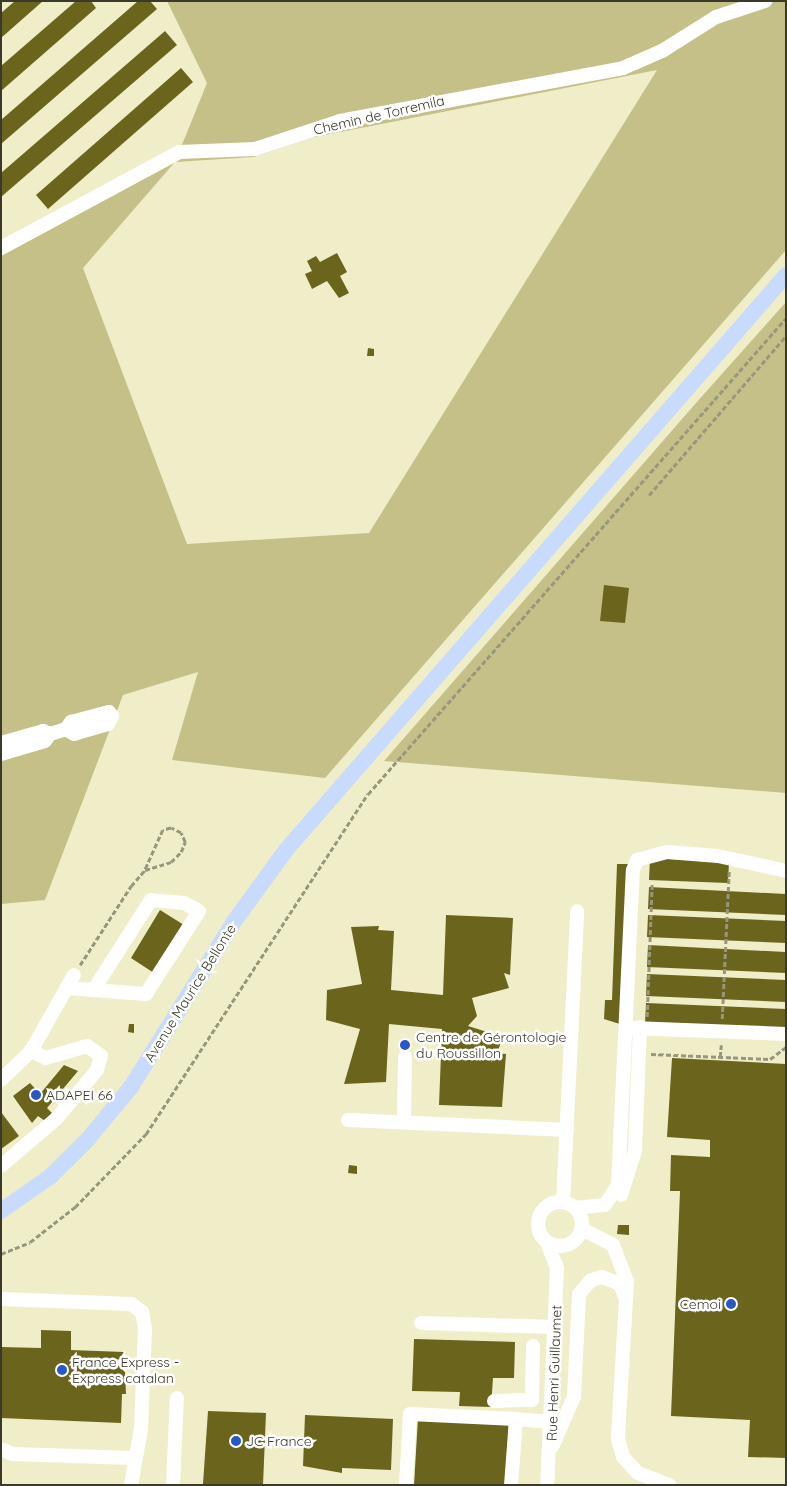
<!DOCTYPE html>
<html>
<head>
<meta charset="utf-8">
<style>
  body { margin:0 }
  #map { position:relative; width:787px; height:1486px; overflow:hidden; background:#f0eec9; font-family:Quicksand,sans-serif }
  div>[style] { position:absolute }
  .green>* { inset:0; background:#c4c087 }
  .building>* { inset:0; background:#6a641d }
  .path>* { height:2.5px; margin-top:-1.25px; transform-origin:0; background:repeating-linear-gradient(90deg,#98967c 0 5px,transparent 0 7.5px) }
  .minor>* { height:14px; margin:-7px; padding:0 7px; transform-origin:7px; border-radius:7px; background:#fff }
  .minor>.ring { margin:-7px; padding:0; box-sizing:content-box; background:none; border:14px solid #fff; border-radius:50% }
  .major>* { height:16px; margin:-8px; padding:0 8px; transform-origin:8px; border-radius:8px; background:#c8dbfd }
  .dots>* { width:14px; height:14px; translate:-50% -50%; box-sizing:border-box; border:2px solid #fff; border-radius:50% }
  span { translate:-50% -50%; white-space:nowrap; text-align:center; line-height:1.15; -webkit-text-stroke:5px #fff; paint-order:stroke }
  .street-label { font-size:14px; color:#3a392a }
  .poi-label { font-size:14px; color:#3a392a }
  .left { translate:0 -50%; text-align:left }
  .right { translate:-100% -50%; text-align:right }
  .frame { position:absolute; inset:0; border:2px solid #3a392a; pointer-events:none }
</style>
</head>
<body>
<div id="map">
  <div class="green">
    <i style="clip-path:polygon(evenodd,167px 1px,786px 1px,786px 250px,325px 778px,172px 760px,198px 672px,123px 695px,45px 900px,1px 904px,1px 256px,175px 162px,207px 83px,167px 1px,657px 70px,369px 533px,187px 544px,83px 268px,175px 162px,254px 157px,310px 138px,657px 70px)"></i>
    <i style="clip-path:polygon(786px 302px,786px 793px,384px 761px,696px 403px)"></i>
  </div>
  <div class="building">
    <i style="clip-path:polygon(15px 1px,43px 1px,1px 38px,1px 13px)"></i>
    <i style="clip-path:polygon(76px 1px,91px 1px,96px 8px,1px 91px,1px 66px)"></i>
    <i style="clip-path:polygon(138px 1px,150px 1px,157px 9px,1px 144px,1px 120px)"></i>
    <i style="clip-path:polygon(165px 31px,177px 45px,1px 197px,1px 173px)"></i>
    <i style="clip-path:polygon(181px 68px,193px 82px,48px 209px,36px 195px)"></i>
    <i style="clip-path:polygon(337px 253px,347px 272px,340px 276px,349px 293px,339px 298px,327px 281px,312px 289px,305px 274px,312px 271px,307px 261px,316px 256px,320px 262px)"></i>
    <i style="clip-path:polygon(368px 348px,374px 349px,374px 356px,367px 356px)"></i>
    <i style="clip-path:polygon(604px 585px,629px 588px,625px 623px,600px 621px)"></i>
    <i style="clip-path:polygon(650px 858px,729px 862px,728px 883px,649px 880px)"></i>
    <i style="clip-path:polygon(617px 864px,630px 864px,623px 1025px,604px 1019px,605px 1000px,612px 1000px)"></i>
    <i style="clip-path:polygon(649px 887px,786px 894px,786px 915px,648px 909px)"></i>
    <i style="clip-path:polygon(160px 910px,184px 925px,154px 973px,131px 958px)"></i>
    <i style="clip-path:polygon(446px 915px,513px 918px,510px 975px,504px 973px,509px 988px,472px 998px,477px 1016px,468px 1026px,503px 1037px,497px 1053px,506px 1054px,502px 1107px,439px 1105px,442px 1029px,389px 1024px,386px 1082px,344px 1084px,360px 1029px,326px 1020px,327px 990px,362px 984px,351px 927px,379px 926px,378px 930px,394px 931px,391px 990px,443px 995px)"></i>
    <i style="clip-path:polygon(648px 915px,786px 921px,786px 943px,647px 937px)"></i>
    <i style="clip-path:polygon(648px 945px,786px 952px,786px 973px,647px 967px)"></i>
    <i style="clip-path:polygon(647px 974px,786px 980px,786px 1002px,646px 996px)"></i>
    <i style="clip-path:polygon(646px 1003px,786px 1009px,786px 1031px,645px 1025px)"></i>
    <i style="clip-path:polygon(129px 1024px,134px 1024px,134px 1033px,128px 1032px)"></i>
    <i style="clip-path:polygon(672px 1058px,786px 1064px,786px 1458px,748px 1457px,750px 1420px,671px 1416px,680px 1191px,670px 1191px,671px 1155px,710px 1157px,710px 1140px,667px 1137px)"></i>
    <i style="clip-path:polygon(64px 1065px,78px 1071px,47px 1108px,52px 1113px,45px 1121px,38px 1116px,32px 1123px,13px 1096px,30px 1083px,40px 1094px)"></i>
    <i style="clip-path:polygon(1px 1112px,19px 1136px,1px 1149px)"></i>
    <i style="clip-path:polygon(349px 1165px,357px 1166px,357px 1174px,348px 1173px)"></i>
    <i style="clip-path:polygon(618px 1225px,629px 1225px,629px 1235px,617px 1234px)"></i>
    <i style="clip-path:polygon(41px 1330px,71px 1331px,71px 1350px,124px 1352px,126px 1394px,122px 1394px,121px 1423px,1px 1418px,1px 1347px,41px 1348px)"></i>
    <i style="clip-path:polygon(414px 1339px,515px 1342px,514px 1378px,493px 1378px,491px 1407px,459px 1406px,460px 1392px,412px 1391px)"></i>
    <i style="clip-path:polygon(208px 1411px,266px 1413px,263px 1485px,203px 1484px)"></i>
    <i style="clip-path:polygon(305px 1415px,393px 1419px,391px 1470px,342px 1468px,342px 1473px,303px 1466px)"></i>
    <i style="clip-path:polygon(418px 1418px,509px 1422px,505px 1485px,414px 1485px)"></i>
  </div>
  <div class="path">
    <i style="left:649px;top:495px;width:210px;rotate:-49.3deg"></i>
    <i style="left:1px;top:770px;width:1px;rotate:45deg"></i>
    <i style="left:80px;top:965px;width:94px;rotate:-57.2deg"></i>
    <i style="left:131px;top:886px;width:21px;rotate:-49deg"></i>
    <i style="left:145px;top:870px;width:27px;rotate:-17deg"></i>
    <i style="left:171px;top:862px;width:14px;rotate:-45deg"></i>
    <i style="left:181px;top:852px;width:11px;rotate:-68deg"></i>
    <i style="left:185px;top:842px;width:10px;rotate:-114deg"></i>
    <i style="left:181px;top:833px;width:11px;rotate:-153deg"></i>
    <i style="left:171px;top:828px;width:8px;rotate:166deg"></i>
    <i style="left:163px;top:830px;width:44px;rotate:114.2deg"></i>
    <i style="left:647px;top:1017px;width:135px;rotate:-87.9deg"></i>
    <i style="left:722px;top:1019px;width:149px;rotate:-87.3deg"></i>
    <i style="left:651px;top:1054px;width:119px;rotate:2.4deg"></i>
    <i style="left:770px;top:1059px;width:20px;rotate:-37deg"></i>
    <i style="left:720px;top:1057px;width:12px;rotate:-85deg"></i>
    <i style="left:1px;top:1254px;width:31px;rotate:-22deg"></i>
    <i style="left:30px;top:1242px;width:57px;rotate:-37.9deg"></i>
    <i style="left:75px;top:1207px;width:102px;rotate:-45.8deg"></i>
    <i style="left:146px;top:1134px;width:406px;rotate:-56.9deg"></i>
    <i style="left:368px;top:794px;width:633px;rotate:-48.71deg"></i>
  </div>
  <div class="minor">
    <i style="left:1px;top:248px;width:202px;rotate:-28.3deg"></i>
    <i style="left:179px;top:152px;width:76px;rotate:-2.3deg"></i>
    <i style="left:255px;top:149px;width:89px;rotate:-18.2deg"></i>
    <i style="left:340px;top:121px;width:288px;rotate:-10.6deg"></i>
    <i style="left:623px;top:68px;width:43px;rotate:-23.6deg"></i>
    <i style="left:662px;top:51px;width:64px;rotate:-32.2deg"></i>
    <i style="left:716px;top:17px;width:52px;rotate:-18.1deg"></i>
    <i style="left:1px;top:743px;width:44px;rotate:-15.9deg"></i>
    <i style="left:43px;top:731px;width:8px;rotate:23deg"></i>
    <i style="left:50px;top:734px;width:17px;rotate:-17deg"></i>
    <i style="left:66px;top:729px;width:9px;rotate:-54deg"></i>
    <i style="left:71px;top:722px;width:39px;rotate:-15deg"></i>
    <i style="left:109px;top:712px;width:5px;rotate:53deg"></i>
    <i style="left:112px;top:716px;width:9px;rotate:117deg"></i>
    <i style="left:108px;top:724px;width:35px;rotate:164deg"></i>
    <i style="left:74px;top:734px;width:9px;rotate:-148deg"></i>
    <i style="left:1px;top:754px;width:46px;rotate:-16.5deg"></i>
    <i style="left:45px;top:741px;width:9px;rotate:-54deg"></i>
    <i style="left:67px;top:988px;width:79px;rotate:4.3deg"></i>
    <i style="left:146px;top:994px;width:98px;rotate:-57.4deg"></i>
    <i style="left:199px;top:911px;width:17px;rotate:-152deg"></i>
    <i style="left:184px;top:903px;width:33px;rotate:-175deg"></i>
    <i style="left:151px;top:900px;width:106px;rotate:122.6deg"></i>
    <i style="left:632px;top:1028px;width:154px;rotate:2.2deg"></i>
    <i style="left:1px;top:1080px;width:42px;rotate:-44deg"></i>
    <i style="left:31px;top:1051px;width:87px;rotate:-60.5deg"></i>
    <i style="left:348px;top:1120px;width:219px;rotate:2.6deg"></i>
    <i style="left:404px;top:1122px;width:65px;rotate:-89.1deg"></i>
    <i style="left:1px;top:1166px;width:74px;rotate:-40.6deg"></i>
    <i style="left:57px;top:1118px;width:62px;rotate:-50.2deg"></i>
    <i style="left:97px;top:1070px;width:15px;rotate:-74deg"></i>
    <i style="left:101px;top:1056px;width:17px;rotate:-144deg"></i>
    <i style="left:87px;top:1046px;width:43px;rotate:163.7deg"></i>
    <i style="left:46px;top:1058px;width:17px;rotate:-155deg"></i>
    <i style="left:621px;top:1195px;width:46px;rotate:-72.3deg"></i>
    <i style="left:635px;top:1151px;width:124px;rotate:-87.7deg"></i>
    <i class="ring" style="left:538px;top:1202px;width:30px;height:30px"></i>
    <i style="left:563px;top:1202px;width:291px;rotate:-87.2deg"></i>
    <i style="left:575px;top:1208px;width:30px;rotate:-6deg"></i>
    <i style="left:605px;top:1205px;width:24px;rotate:-57deg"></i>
    <i style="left:618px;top:1185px;width:315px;rotate:-87.3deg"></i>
    <i style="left:633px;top:870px;width:11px;rotate:-68deg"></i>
    <i style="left:637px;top:860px;width:31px;rotate:-15deg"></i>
    <i style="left:667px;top:852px;width:51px;rotate:4.5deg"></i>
    <i style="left:718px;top:856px;width:70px;rotate:12.4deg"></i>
    <i style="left:582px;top:1229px;width:35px;rotate:27deg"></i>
    <i style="left:613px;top:1245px;width:39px;rotate:69deg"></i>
    <i style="left:627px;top:1281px;width:158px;rotate:93.3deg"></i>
    <i style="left:618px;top:1439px;width:19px;rotate:74deg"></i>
    <i style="left:623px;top:1457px;width:22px;rotate:47deg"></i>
    <i style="left:638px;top:1473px;width:34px;rotate:21deg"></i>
    <i style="left:547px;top:1243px;width:27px;rotate:68deg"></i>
    <i style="left:557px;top:1268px;width:217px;rotate:92.6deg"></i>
    <i style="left:1px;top:1299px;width:130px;rotate:2.2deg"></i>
    <i style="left:131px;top:1304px;width:14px;rotate:36deg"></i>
    <i style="left:142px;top:1312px;width:17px;rotate:80deg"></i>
    <i style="left:145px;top:1329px;width:100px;rotate:92.3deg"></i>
    <i style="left:141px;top:1429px;width:57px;rotate:100.1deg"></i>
    <i style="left:421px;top:1323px;width:134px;rotate:1.7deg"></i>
    <i style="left:494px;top:1401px;width:38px;rotate:-2deg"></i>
    <i style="left:532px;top:1400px;width:54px;rotate:-88.9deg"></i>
    <i style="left:516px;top:1419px;width:36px;rotate:5deg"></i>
    <i style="left:552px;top:1447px;width:55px;rotate:-66.3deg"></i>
    <i style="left:574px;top:1397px;width:103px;rotate:-87.2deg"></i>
    <i style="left:579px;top:1294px;width:18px;rotate:-49deg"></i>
    <i style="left:591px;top:1280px;width:11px;rotate:-15deg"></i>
    <i style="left:602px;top:1277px;width:19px;rotate:21deg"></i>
    <i style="left:620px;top:1284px;width:14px;rotate:69deg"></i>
    <i style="left:1px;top:1449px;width:12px;rotate:24deg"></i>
    <i style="left:12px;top:1454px;width:121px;rotate:1.9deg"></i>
    <i style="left:173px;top:1485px;width:87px;rotate:-87.4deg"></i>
    <i style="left:406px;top:1485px;width:71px;rotate:-86.8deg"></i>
    <i style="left:410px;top:1414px;width:106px;rotate:2.7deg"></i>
    <i style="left:516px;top:1419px;width:66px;rotate:94.3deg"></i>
  </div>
  <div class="major">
    <i style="left:1px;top:1211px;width:61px;rotate:-35deg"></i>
    <i style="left:51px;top:1176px;width:52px;rotate:-45deg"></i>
    <i style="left:88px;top:1139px;width:67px;rotate:-50.4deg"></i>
    <i style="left:131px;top:1087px;width:193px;rotate:-58.1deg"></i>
    <i style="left:233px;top:923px;width:90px;rotate:-54deg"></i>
    <i style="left:286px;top:850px;width:762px;rotate:-48.99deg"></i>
  </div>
  <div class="dots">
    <i style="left:405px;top:1045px;background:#2659c7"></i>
    <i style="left:36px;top:1095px;background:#2659c7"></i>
    <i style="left:731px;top:1304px;background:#2659c7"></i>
    <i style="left:62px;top:1370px;background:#2659c7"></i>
    <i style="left:236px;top:1441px;background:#2659c7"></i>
  </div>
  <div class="street-label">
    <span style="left:379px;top:115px;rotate:-13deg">Chemin de Torremila</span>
    <span style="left:190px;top:993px;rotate:-58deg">Avenue Maurice Bellonte</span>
    <span style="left:554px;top:1373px;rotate:-88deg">Rue Henri Guillaumet</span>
  </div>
  <div class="poi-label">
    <span class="left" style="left:416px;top:1045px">Centre de Gérontologie<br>du Roussillon</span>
    <span class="left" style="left:46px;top:1095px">ADAPEI 66</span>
    <span class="right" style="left:721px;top:1304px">Cemoi</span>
    <span class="left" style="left:72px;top:1370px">France Express -<br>Express catalan</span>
    <span class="left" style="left:246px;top:1441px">JC France</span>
  </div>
  <div class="frame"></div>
</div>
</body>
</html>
